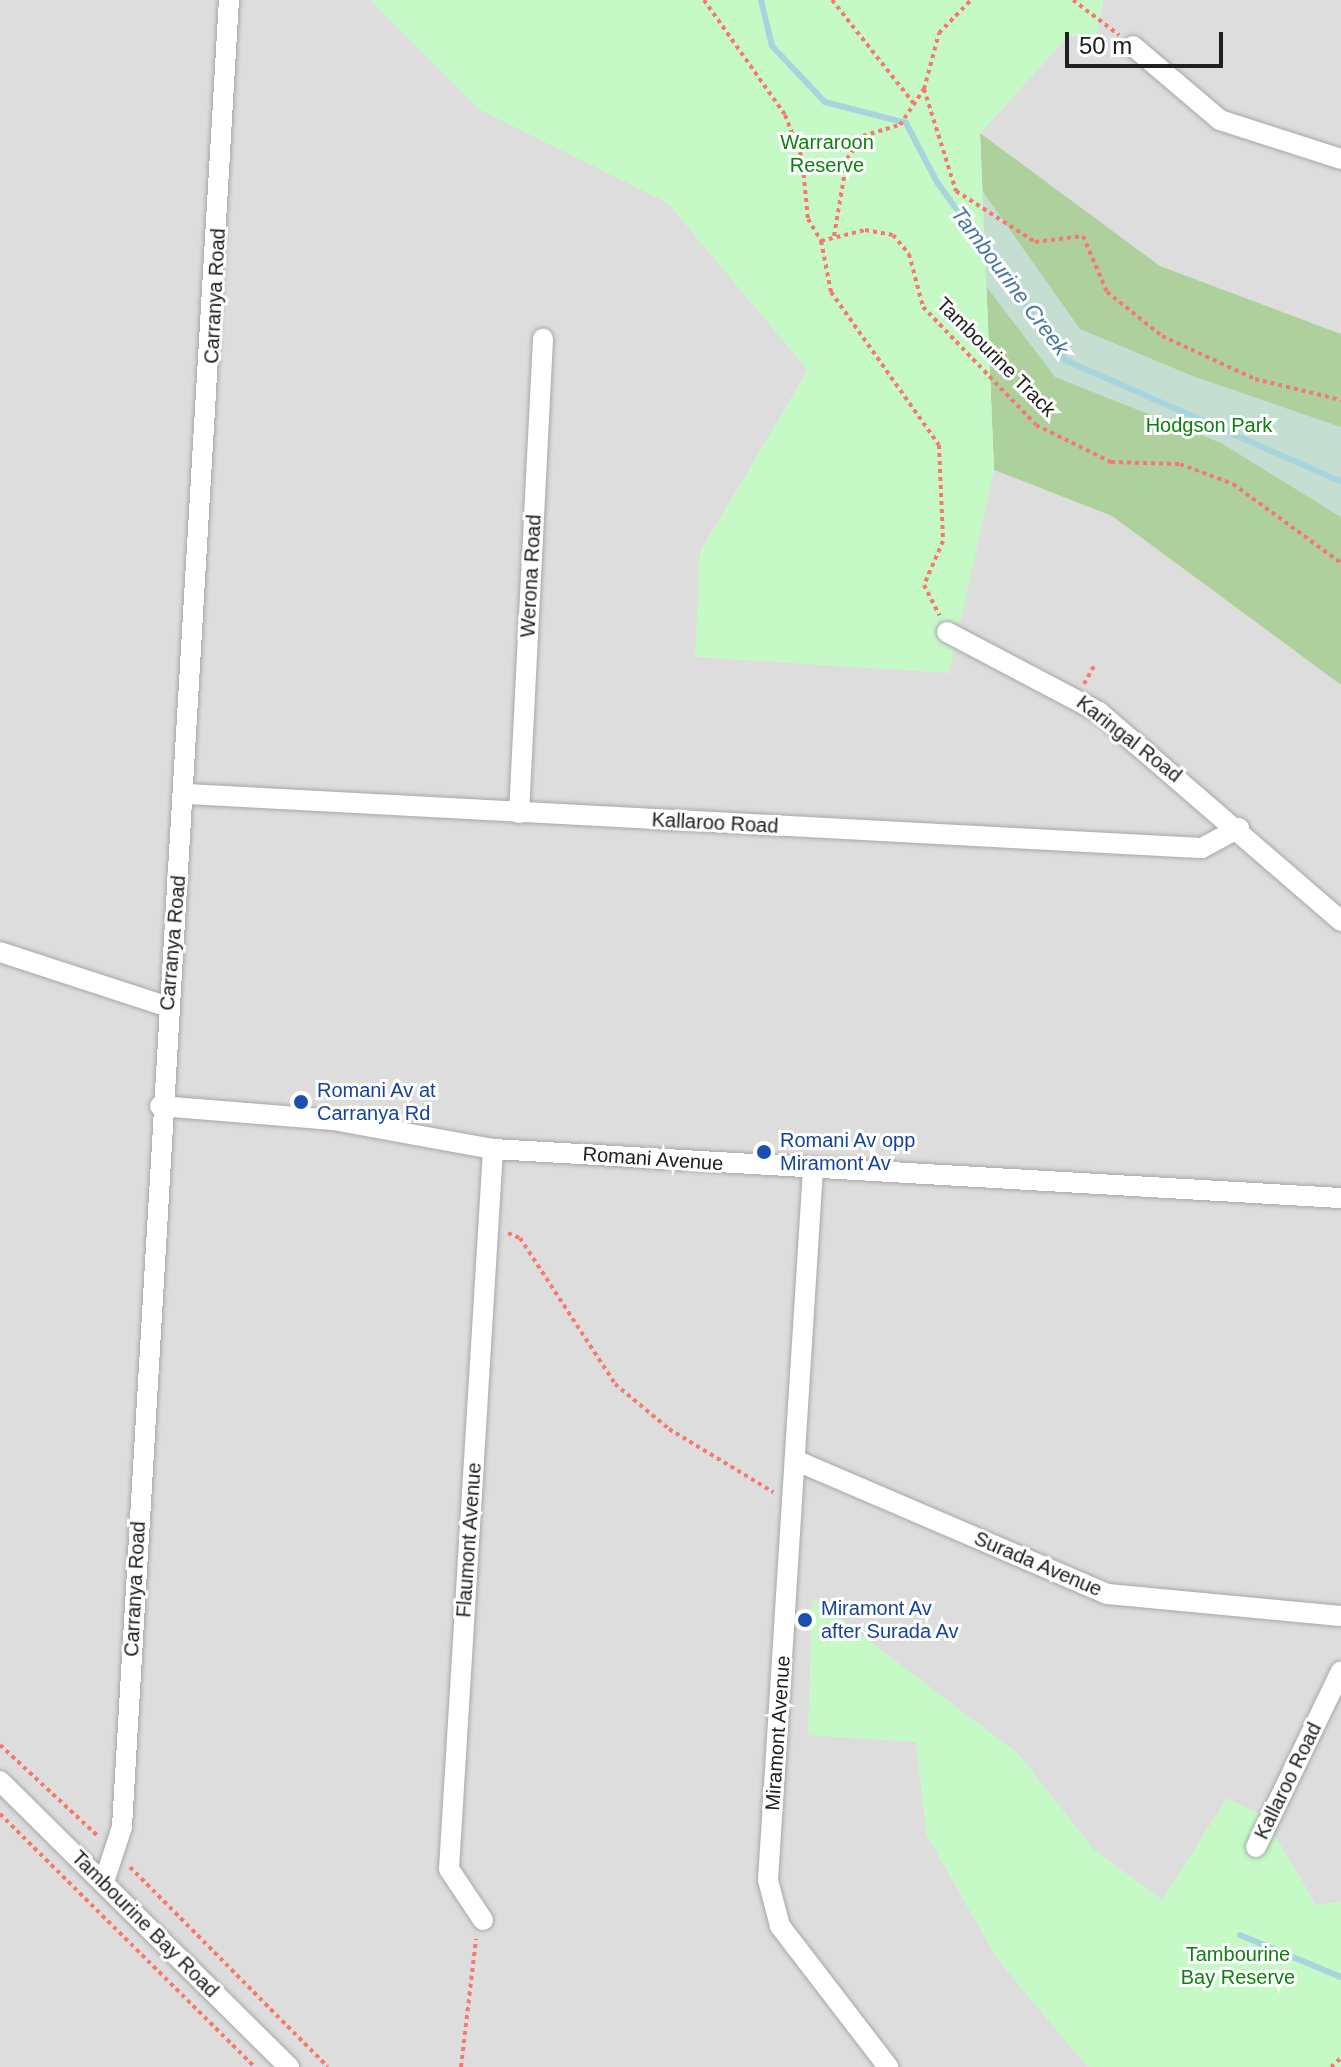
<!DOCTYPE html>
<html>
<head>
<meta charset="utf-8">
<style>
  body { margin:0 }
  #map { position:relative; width:1341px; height:2067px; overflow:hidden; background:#f1ede7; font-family:Arial,sans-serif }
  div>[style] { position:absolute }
  .residential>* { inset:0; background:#dedddd }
  .forest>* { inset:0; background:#aed09c }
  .wetland>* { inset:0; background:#c4dfd1 }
  .park>* { inset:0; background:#c5fac7 }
  .stream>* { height:6px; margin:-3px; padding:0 3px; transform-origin:3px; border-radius:3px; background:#a8d4de }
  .path>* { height:4px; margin-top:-2px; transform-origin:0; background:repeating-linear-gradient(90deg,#fa766f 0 4px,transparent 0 8px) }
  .roads { filter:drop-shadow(0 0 2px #a7a7a7) drop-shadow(0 0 2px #a7a7a7) }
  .street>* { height:20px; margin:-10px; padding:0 10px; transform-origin:10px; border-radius:10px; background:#fff }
  .dots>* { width:22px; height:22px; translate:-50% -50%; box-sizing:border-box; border:4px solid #fff; border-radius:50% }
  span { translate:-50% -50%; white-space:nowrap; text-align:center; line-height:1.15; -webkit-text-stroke:6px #fff; paint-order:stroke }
  .park-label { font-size:20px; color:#0c8110 }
  .street-label { font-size:20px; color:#202020 }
  .transit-label { font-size:20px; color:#164399 }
  .left { translate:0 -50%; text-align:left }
  .water-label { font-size:22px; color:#4578a1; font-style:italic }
  .scale { position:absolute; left:1065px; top:32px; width:158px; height:36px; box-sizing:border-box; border:4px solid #202020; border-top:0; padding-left:10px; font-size:24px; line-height:28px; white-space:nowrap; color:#202020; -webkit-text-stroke:6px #fff; paint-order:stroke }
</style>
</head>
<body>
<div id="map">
  <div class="residential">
    <i style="clip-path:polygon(0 0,371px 0,481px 110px,668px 203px,808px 370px,700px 552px,948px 673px,994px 470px,1112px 516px,1341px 685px,1341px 1902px,1316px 1905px,1263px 1816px,1162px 1900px,1094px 1850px,1018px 1754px,813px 1599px,808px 1734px,916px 1742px,927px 1835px,998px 1960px,1088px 2067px,0 2067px)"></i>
    <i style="clip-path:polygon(1103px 0,1341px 0,1341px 334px,1160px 266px,980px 133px,1069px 35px,1096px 38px)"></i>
  </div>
  <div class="forest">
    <i style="clip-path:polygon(980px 133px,1160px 266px,1341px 334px,1341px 685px,1112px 516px,994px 470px)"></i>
  </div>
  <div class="wetland">
    <i style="clip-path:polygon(964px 165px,1080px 329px,1195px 377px,1341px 427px,1341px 517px,1221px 443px,1055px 377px,917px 195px)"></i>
  </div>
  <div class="park">
    <i style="clip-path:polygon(371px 0,1103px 0,1096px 38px,1069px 35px,980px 133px,994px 470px,949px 673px,695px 657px,700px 552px,808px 370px,668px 203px,481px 110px)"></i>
    <i style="clip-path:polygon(813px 1598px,1018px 1754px,1094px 1850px,1162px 1900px,1227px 1798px,1263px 1816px,1316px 1905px,1341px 1902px,1341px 2067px,1088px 2067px,998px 1960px,927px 1835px,916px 1742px,808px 1735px)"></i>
  </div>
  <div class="stream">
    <i style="left:761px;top:0;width:47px;rotate:76.6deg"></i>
    <i style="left:772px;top:46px;width:77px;rotate:46.6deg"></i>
    <i style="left:825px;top:102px;width:84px;rotate:14.5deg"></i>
    <i style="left:906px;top:123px;width:67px;rotate:62.3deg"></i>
    <i style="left:937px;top:182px;width:219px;rotate:54.3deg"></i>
    <i style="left:1065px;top:360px;width:302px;rotate:23.8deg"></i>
    <i style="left:1240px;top:1935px;width:109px;rotate:22.6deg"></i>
  </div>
  <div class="path">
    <i style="left:704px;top:0;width:141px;rotate:54.8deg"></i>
    <i style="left:785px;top:115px;width:46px;rotate:68.4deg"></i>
    <i style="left:802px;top:158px;width:61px;rotate:84.4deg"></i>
    <i style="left:808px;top:219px;width:26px;rotate:59deg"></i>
    <i style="left:832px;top:0;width:132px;rotate:51.7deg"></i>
    <i style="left:1073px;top:0;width:58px;rotate:37.3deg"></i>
    <i style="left:924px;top:89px;width:107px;rotate:72.6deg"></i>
    <i style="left:956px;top:191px;width:94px;rotate:32.8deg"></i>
    <i style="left:1035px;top:242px;width:48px;rotate:-7.1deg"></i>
    <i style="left:1083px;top:236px;width:61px;rotate:66.8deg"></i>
    <i style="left:1107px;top:292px;width:70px;rotate:38.7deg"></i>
    <i style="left:1162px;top:336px;width:102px;rotate:24.8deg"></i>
    <i style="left:1255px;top:379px;width:89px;rotate:13.7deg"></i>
    <i style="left:834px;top:236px;width:78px;rotate:-80.4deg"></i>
    <i style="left:847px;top:159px;width:28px;rotate:-55deg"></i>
    <i style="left:863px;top:136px;width:39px;rotate:-17deg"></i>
    <i style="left:900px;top:125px;width:43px;rotate:-56.3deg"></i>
    <i style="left:924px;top:89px;width:58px;rotate:-75deg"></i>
    <i style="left:939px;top:33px;width:46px;rotate:-45.9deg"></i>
    <i style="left:821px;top:241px;width:45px;rotate:-14deg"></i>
    <i style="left:865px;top:230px;width:28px;rotate:10deg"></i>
    <i style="left:893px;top:235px;width:25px;rotate:50deg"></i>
    <i style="left:909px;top:254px;width:55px;rotate:75.2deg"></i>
    <i style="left:923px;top:307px;width:163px;rotate:46.2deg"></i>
    <i style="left:1036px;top:425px;width:84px;rotate:26.3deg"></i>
    <i style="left:1111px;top:462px;width:69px;rotate:1.7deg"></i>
    <i style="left:1180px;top:464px;width:57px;rotate:20.7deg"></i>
    <i style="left:1233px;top:484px;width:134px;rotate:36.2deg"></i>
    <i style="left:821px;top:241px;width:52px;rotate:78.9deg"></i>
    <i style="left:831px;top:292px;width:187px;rotate:54.8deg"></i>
    <i style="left:939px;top:445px;width:96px;rotate:87.6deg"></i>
    <i style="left:943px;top:541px;width:48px;rotate:113.4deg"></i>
    <i style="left:924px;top:585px;width:34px;rotate:63deg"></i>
    <i style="left:1084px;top:684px;width:21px;rotate:-61deg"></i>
    <i style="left:508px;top:1233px;width:13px;rotate:23deg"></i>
    <i style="left:520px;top:1238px;width:174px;rotate:56.9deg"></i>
    <i style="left:615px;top:1384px;width:70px;rotate:39.8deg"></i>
    <i style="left:669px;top:1429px;width:122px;rotate:31.2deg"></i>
    <i style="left:0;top:1745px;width:134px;rotate:42.9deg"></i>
    <i style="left:0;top:1814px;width:359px;rotate:44.8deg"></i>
    <i style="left:130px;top:1867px;width:281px;rotate:45.3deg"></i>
    <i style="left:461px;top:2067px;width:129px;rotate:-83.3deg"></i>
    <i style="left:1331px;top:2067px;width:13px;rotate:-42deg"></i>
  </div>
  <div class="roads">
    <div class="street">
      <i style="left:1133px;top:46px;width:114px;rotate:40.4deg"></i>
      <i style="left:1220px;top:120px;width:127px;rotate:17.9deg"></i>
      <i style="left:947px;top:632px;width:172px;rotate:27.8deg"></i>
      <i style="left:1099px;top:712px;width:320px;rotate:40.8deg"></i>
      <i style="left:187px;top:794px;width:1016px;rotate:3.05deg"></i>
      <i style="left:1202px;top:848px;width:42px;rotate:-28.4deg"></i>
      <i style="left:519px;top:813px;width:475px;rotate:-87.1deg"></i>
      <i style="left:0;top:952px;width:177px;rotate:18.1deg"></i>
      <i style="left:160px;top:1106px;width:174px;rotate:4.6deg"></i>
      <i style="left:333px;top:1120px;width:163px;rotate:10.3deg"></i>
      <i style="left:493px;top:1149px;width:849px;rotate:3.31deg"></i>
      <i style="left:813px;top:1169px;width:712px;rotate:93.62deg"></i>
      <i style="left:768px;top:1880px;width:48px;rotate:75.4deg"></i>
      <i style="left:780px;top:1926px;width:178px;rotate:52.5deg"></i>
      <i style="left:797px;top:1461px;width:337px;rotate:23.2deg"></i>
      <i style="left:1107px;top:1594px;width:235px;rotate:5.4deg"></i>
      <i style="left:0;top:1781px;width:407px;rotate:44.7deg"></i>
      <i style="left:1256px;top:1847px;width:195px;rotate:-64.2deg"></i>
      <i style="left:104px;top:1882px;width:58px;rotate:-71.9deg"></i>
      <i style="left:122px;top:1827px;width:1830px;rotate:-86.65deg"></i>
      <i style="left:483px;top:1920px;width:61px;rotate:-123.7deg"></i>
      <i style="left:449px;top:1869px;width:721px;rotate:-86.5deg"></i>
    </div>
  </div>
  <div class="dots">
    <i style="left:301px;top:1102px;background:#1a4fb4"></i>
    <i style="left:764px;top:1152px;background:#1a4fb4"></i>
    <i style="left:805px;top:1620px;background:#1a4fb4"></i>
  </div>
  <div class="park-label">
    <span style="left:827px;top:154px">Warraroon<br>Reserve</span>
    <span style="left:1209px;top:425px">Hodgson Park</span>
    <span style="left:1238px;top:1966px">Tambourine<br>Bay Reserve</span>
  </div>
  <div class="street-label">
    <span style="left:215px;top:296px;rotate:-87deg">Carranya Road</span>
    <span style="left:996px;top:357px;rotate:45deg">Tambourine Track</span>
    <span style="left:531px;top:576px;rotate:-87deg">Werona Road</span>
    <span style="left:1129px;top:739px;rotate:38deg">Karingal Road</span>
    <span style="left:715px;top:823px;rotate:3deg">Kallaroo Road</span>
    <span style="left:173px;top:943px;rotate:-85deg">Carranya Road</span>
    <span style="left:653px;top:1159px;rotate:4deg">Romani Avenue</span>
    <span style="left:469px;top:1540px;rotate:-86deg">Flaumont Avenue</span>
    <span style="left:1038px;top:1564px;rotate:23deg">Surada Avenue</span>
    <span style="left:135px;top:1589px;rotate:-87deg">Carranya Road</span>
    <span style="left:778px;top:1733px;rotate:-86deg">Miramont Avenue</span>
    <span style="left:1288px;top:1781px;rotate:-64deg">Kallaroo Road</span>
    <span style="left:145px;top:1924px;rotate:45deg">Tambourine Bay Road</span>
  </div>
  <div class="transit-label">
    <span class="left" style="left:317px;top:1102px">Romani Av at<br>Carranya Rd</span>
    <span class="left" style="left:780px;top:1152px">Romani Av opp<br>Miramont Av</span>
    <span class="left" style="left:821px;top:1620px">Miramont Av<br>after Surada Av</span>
  </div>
  <div class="water-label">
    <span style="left:1010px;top:281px;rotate:53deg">Tambourine Creek</span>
  </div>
  <div class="scale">50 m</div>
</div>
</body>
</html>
